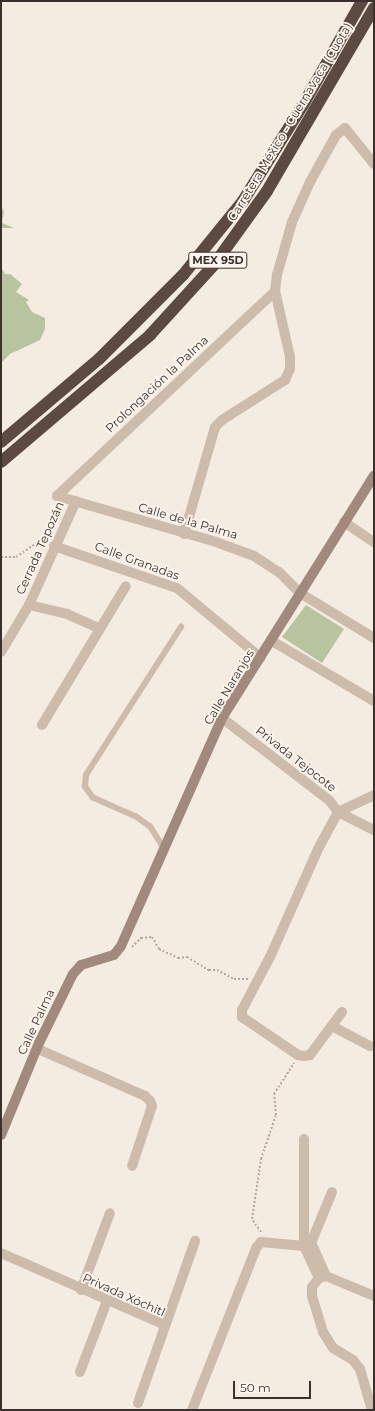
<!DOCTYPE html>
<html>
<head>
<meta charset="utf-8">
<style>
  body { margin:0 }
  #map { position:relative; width:375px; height:1411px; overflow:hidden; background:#f4ebe1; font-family:Montserrat,sans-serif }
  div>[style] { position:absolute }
  .green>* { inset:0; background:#b8c4a0 }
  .path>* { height:2px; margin-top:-1px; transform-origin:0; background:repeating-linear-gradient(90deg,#b9a596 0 2px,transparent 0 4px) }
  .lane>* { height:5.5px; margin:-2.75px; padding:0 2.75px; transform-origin:2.75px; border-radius:2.75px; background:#cdbbac }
  .street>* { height:10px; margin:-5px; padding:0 5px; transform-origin:5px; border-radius:5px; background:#cdbbac }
  .secondary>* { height:10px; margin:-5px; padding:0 5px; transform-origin:5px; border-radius:5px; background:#a18a7d }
  .highway>* { height:12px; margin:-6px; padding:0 6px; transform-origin:6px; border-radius:6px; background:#5c4a42 }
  span { translate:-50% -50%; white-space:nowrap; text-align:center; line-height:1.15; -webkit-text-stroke:3.5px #fbf5ee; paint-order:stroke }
  .shield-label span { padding:1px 3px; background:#fbf5ee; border:1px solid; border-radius:3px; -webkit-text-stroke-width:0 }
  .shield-label { font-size:11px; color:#3b302b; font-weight:700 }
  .street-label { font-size:12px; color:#3b302b }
  .frame { position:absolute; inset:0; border:2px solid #3b302b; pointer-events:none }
  .scale { position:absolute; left:233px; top:1381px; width:78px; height:18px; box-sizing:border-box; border:2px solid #3b302b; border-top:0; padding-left:5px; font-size:12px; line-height:14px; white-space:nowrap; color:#3b302b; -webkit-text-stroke:3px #fbf5ee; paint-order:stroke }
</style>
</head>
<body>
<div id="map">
  <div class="green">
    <i style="clip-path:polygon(1px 205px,4px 212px,2px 223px,14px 228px,1px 228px)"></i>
    <i style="clip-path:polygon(1px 267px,5px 274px,10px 274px,22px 284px,16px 292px,29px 300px,26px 302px,32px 312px,45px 318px,45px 329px,40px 340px,10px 354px,1px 363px)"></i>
    <i style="clip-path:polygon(306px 605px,344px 629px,322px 663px,282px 637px)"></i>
  </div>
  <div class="path">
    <i style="left:1px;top:557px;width:15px"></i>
    <i style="left:16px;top:557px;width:40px;rotate:-34deg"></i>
    <i style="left:132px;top:947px;width:13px;rotate:-45deg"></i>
    <i style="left:141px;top:938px;width:11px;rotate:-5deg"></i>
    <i style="left:152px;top:937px;width:14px;rotate:60deg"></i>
    <i style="left:159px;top:949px;width:21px;rotate:25deg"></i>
    <i style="left:178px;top:958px;width:9px;rotate:-6deg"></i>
    <i style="left:187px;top:957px;width:26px;rotate:31deg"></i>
    <i style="left:209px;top:970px;width:8px"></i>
    <i style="left:217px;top:970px;width:19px;rotate:28deg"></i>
    <i style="left:234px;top:979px;width:14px"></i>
    <i style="left:261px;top:1232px;width:16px;rotate:-125deg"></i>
    <i style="left:252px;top:1219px;width:61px;rotate:-81.5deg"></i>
    <i style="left:261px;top:1159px;width:46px;rotate:-71.2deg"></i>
    <i style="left:276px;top:1115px;width:21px;rotate:-95deg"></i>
    <i style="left:274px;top:1094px;width:37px;rotate:-57deg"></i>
  </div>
  <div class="lane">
    <i style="left:164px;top:849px;width:26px;rotate:-122deg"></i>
    <i style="left:150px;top:827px;width:17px;rotate:-144deg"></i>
    <i style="left:136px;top:817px;width:47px;rotate:-156.2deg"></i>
    <i style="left:93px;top:798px;width:14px;rotate:-126deg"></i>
    <i style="left:85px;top:787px;width:12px;rotate:-85deg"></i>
    <i style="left:86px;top:775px;width:176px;rotate:-57.3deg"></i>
  </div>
  <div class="street">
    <i style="left:57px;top:496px;width:166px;rotate:16.1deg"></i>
    <i style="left:216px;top:542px;width:40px;rotate:20.2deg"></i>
    <i style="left:254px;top:556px;width:30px;rotate:33deg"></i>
    <i style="left:279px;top:572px;width:30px;rotate:45deg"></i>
    <i style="left:300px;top:593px;width:87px;rotate:31.3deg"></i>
    <i style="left:57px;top:496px;width:299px;rotate:-43.2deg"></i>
    <i style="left:344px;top:522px;width:36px;rotate:34deg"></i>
    <i style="left:184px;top:534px;width:111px;rotate:-73.8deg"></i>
    <i style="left:215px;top:427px;width:10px;rotate:-45deg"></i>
    <i style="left:222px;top:420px;width:75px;rotate:-32.4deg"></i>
    <i style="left:285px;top:380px;width:12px;rotate:-66deg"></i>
    <i style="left:290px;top:369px;width:12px;rotate:-90deg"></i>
    <i style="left:290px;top:357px;width:68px;rotate:-102.8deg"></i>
    <i style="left:275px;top:291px;width:16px;rotate:-83deg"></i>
    <i style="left:277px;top:275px;width:55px;rotate:-74.2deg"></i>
    <i style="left:292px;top:222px;width:44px;rotate:-65.8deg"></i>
    <i style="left:310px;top:182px;width:54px;rotate:-61deg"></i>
    <i style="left:336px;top:135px;width:11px;rotate:-38deg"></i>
    <i style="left:345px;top:128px;width:46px;rotate:51.1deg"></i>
    <i style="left:54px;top:546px;width:130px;rotate:18.9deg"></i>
    <i style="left:177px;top:588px;width:109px;rotate:39.8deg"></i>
    <i style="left:29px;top:605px;width:39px;rotate:13deg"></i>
    <i style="left:67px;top:614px;width:36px;rotate:24deg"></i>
    <i style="left:272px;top:641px;width:118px;rotate:30.5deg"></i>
    <i style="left:1px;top:652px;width:55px;rotate:-59.2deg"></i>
    <i style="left:29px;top:605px;width:114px;rotate:-65.7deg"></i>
    <i style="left:222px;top:718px;width:135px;rotate:37.5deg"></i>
    <i style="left:329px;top:800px;width:15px;rotate:53deg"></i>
    <i style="left:338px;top:812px;width:40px;rotate:26.6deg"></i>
    <i style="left:42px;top:725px;width:162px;rotate:-58.9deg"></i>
    <i style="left:342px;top:1012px;width:54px;rotate:126.7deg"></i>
    <i style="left:310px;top:1055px;width:6px;rotate:171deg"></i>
    <i style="left:304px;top:1056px;width:6px;rotate:-171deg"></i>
    <i style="left:298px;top:1055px;width:68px;rotate:-145.8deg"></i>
    <i style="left:242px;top:1017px;width:7px;rotate:-90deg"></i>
    <i style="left:242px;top:1010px;width:60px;rotate:-62.2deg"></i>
    <i style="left:270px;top:957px;width:118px;rotate:-66deg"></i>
    <i style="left:318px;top:849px;width:42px;rotate:-61.6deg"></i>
    <i style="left:338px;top:812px;width:40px;rotate:-25deg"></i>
    <i style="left:332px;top:1026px;width:43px;rotate:27.8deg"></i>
    <i style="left:38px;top:1049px;width:117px;rotate:23.7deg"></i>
    <i style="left:145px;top:1096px;width:7px;rotate:45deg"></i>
    <i style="left:150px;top:1101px;width:5px;rotate:68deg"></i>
    <i style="left:152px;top:1106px;width:63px;rotate:108.4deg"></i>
    <i style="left:304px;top:1246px;width:107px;rotate:-90deg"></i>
    <i style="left:1px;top:1253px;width:179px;rotate:23.7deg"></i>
    <i style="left:326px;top:1276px;width:36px;rotate:-114deg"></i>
    <i style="left:311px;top:1243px;width:55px;rotate:-67.6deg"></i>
    <i style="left:81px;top:1290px;width:82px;rotate:-69.4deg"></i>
    <i style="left:80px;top:1372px;width:76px;rotate:-69.2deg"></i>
    <i style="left:138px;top:1403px;width:172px;rotate:-70.6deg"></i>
    <i style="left:192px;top:1410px;width:174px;rotate:-68.4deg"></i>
    <i style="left:256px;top:1248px;width:8px;rotate:-50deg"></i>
    <i style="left:261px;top:1242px;width:43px;rotate:5.3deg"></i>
    <i style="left:304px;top:1246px;width:35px;rotate:65deg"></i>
    <i style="left:372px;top:1410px;width:43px;rotate:-106.3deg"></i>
    <i style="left:360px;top:1369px;width:11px;rotate:-128deg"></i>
    <i style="left:353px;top:1360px;width:23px;rotate:-149deg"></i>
    <i style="left:333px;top:1348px;width:19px;rotate:-122deg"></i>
    <i style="left:323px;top:1332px;width:37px;rotate:-107deg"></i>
    <i style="left:312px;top:1297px;width:10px;rotate:-90deg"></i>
    <i style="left:312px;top:1287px;width:11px;rotate:-52deg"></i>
    <i style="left:319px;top:1278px;width:7px;rotate:-16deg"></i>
    <i style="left:326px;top:1276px;width:52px;rotate:22.6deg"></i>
  </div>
  <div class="secondary">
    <i style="left:1px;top:1135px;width:100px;rotate:-67.6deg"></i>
    <i style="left:39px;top:1043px;width:77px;rotate:-63.8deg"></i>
    <i style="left:73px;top:974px;width:12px;rotate:-48deg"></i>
    <i style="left:81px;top:965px;width:34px;rotate:-17deg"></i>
    <i style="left:114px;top:955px;width:11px;rotate:-52deg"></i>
    <i style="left:121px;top:946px;width:249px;rotate:-66.1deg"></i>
    <i style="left:222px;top:718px;width:286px;rotate:-57.9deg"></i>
  </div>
  <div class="highway">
    <i style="left:1px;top:442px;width:128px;rotate:-40.3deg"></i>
    <i style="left:99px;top:359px;width:119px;rotate:-45deg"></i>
    <i style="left:183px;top:275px;width:95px;rotate:-51deg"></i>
    <i style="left:243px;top:201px;width:113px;rotate:-58deg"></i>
    <i style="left:303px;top:105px;width:120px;rotate:-60.4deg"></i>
    <i style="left:1px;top:462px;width:196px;rotate:-40.4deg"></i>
    <i style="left:150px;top:335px;width:93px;rotate:-47.6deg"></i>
    <i style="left:213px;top:266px;width:92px;rotate:-54.2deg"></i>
    <i style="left:267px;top:191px;width:212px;rotate:-59.7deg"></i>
  </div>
  <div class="shield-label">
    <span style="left:218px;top:260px">MEX 95D</span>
  </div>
  <div class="street-label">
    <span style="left:290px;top:122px;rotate:-59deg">Carretera México - Cuernavaca (Cuota)</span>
    <span style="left:157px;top:384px;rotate:-43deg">Prolongación la Palma</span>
    <span style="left:188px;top:521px;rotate:16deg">Calle de la Palma</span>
    <span style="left:40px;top:548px;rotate:-66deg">Cerrada Tepozán</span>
    <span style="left:137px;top:561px;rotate:20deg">Calle Granadas</span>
    <span style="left:229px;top:687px;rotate:-59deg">Calle Naranjos</span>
    <span style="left:296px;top:759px;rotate:38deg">Privada Tejocote</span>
    <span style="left:36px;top:1022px;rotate:-65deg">Calle Palma</span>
    <span style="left:124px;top:1295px;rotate:24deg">Privada Xóchitl</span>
  </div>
  <div class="frame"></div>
  <div class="scale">50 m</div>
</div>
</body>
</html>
